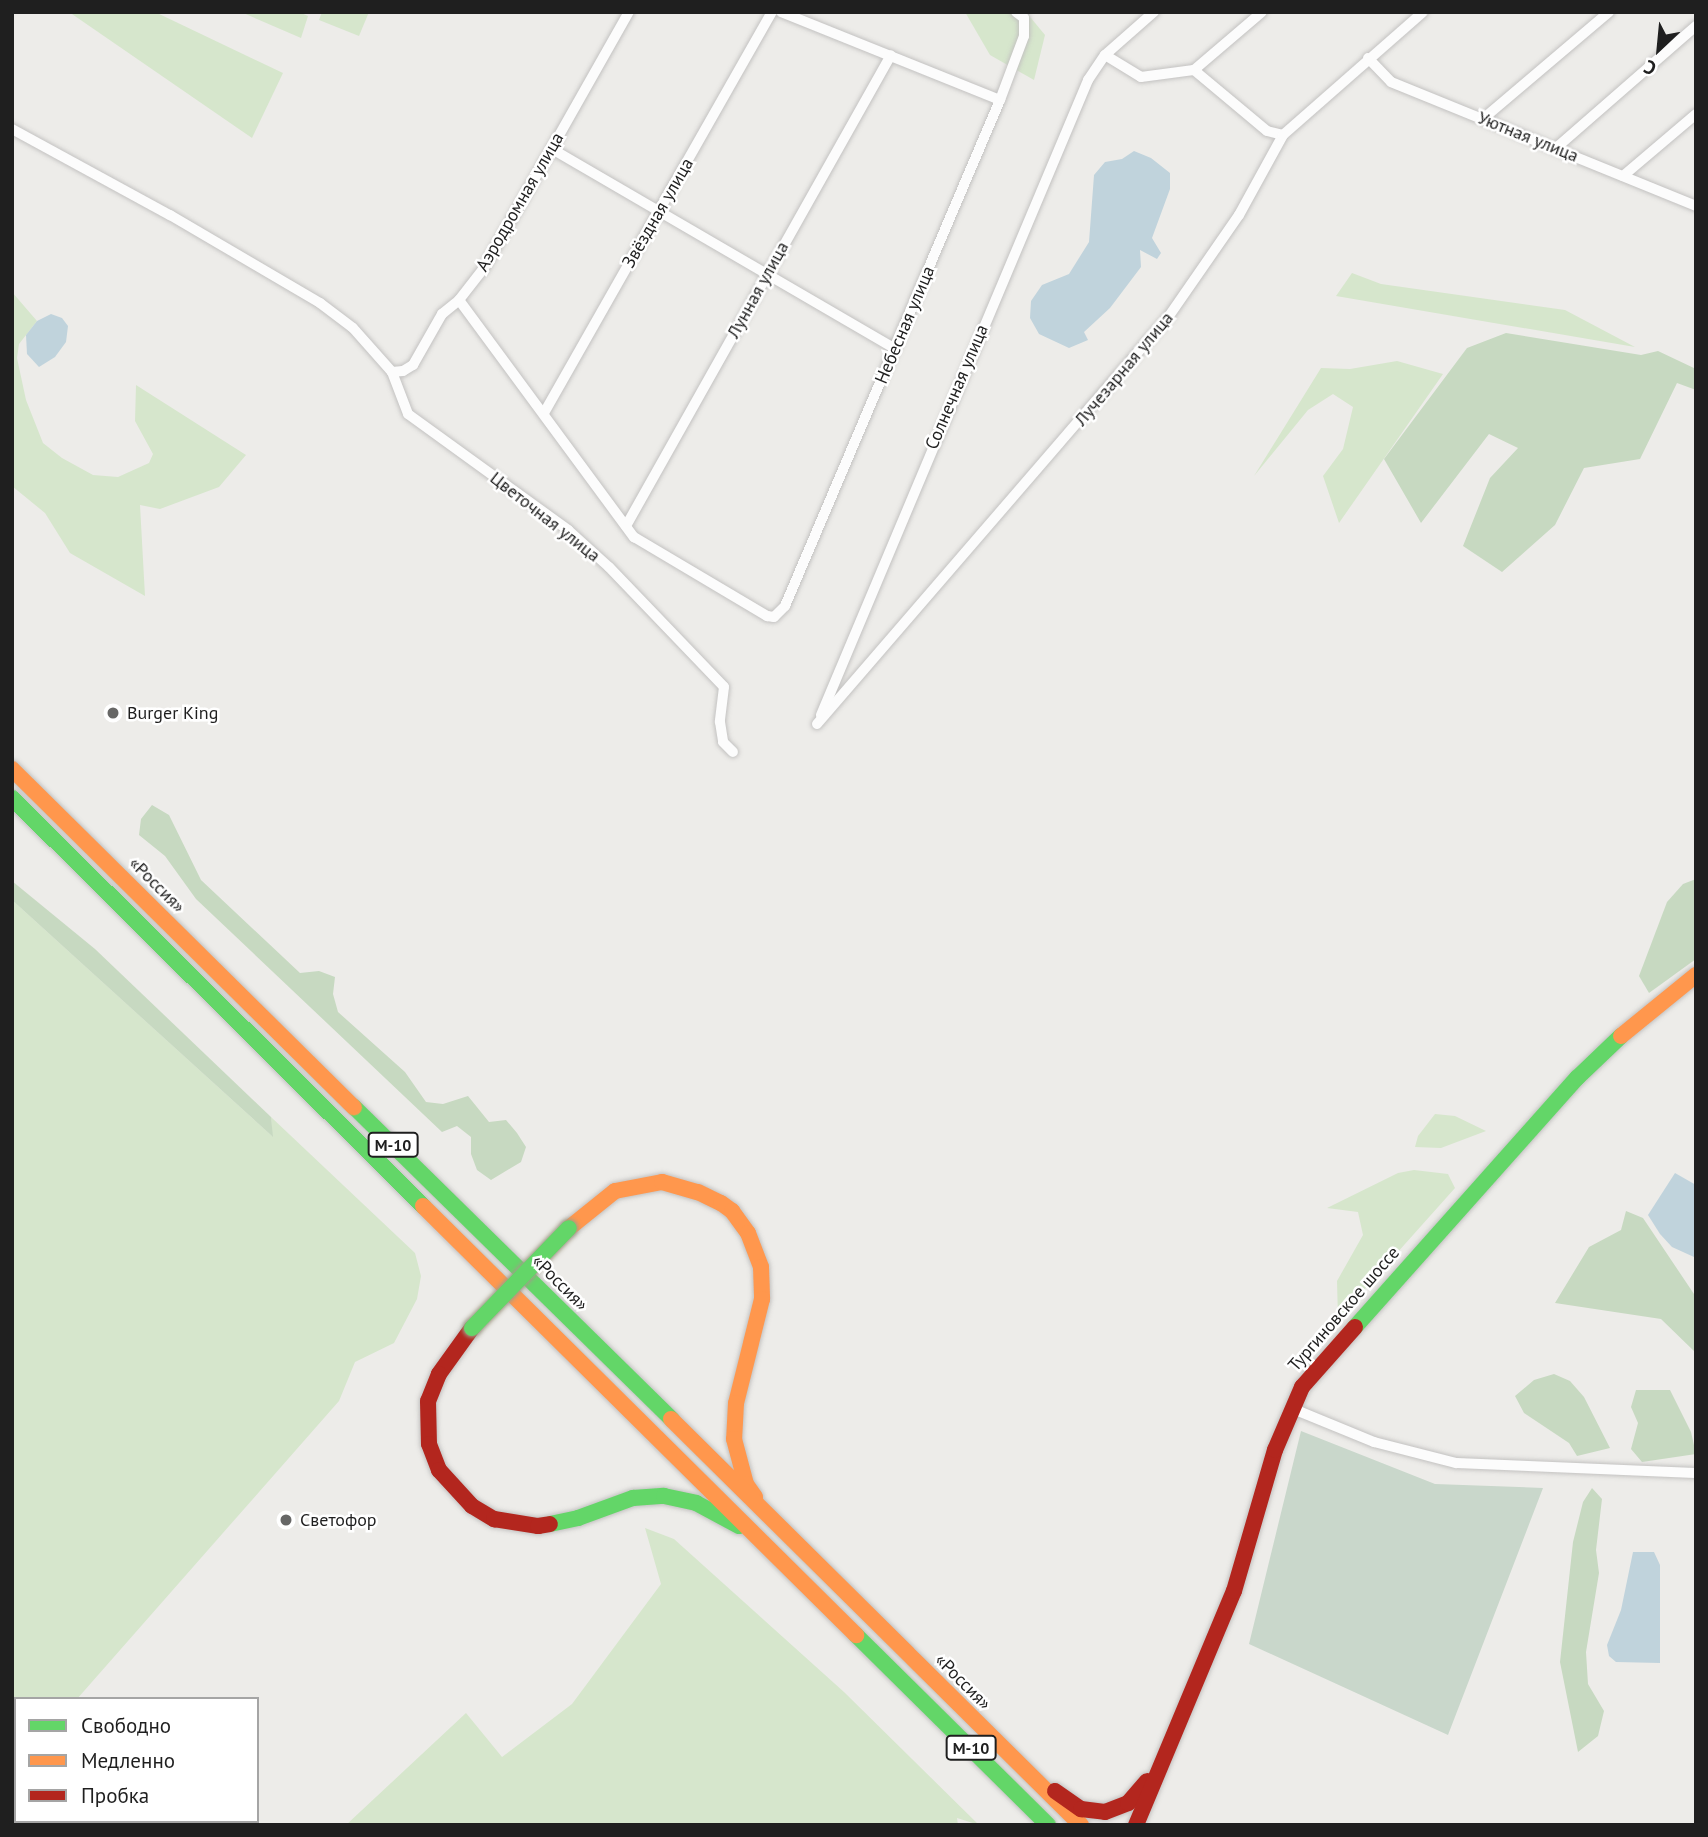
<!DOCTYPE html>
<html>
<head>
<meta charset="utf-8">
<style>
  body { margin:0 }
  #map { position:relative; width:1708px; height:1837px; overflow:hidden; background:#edece9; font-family:"PT Sans",sans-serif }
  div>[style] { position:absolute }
  .grass>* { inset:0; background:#d6e6cc }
  .forest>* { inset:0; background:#c7d9c1 }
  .cemetery>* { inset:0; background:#c9d7cb }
  .water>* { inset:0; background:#c0d3dc }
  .roads { filter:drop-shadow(0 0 2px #c3c2c1) drop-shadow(0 0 2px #c3c2c1) }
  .street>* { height:10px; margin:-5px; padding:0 5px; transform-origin:5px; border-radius:5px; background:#fcfcfc }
  .fast>* { height:16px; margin:-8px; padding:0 8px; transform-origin:8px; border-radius:8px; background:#63d668 }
  .slow>* { height:16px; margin:-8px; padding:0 8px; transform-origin:8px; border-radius:8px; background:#ff974d }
  .jam>* { height:16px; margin:-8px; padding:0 8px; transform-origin:8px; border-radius:8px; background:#b3261e }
  .bridges { filter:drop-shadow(0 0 2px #a19c88) drop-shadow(0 0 2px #a19c88) }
  .fast-bridge>* { height:16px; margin:-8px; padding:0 8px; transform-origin:8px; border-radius:8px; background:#63d668 }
  .dots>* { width:19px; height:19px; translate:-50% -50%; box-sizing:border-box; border:4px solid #fff; border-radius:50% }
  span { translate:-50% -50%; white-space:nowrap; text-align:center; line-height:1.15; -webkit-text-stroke:5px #fff; paint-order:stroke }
  .shield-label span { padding:2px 5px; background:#fff; border:2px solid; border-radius:5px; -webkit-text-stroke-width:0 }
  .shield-label { font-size:16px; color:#1f1f1f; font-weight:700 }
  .street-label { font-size:18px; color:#1f1f1f }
  .poi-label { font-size:18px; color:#1f1f1f }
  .left { translate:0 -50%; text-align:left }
  .frame { position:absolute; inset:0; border:14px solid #1f1f1f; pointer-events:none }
  .legend { position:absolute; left:14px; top:1697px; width:245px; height:126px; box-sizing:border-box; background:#fff; border:2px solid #a5a5a5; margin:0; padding:9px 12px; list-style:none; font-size:21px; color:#1f1f1f }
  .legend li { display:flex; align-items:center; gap:14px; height:35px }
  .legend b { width:35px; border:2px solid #a5a5a5 }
  .north { position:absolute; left:1624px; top:14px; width:70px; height:70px; -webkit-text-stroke:5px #fff; paint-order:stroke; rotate:206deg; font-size:19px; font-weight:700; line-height:28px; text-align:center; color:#1f1f1f }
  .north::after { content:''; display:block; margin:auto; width:24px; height:32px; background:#1f1f1f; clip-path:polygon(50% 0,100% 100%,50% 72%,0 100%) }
</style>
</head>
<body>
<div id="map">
  <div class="grass">
    <i style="clip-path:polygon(69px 12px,155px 12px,283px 73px,252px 138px)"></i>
    <i style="clip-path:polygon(241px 12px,299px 12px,308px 16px,301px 38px)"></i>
    <i style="clip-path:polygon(322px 12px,369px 12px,359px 36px,319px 20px)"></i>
    <i style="clip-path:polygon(965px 12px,1026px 12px,1045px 35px,1034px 80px,990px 55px)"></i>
    <i style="clip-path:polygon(1352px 273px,1381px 284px,1565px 310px,1635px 347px,1336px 296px)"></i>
    <i style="clip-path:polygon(12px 292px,37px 321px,19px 344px,17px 358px,26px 400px,43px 443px,62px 458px,93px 475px,118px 477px,149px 463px,153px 454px,135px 421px,136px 385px,246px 455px,219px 487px,160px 509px,140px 505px,145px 596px,70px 553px,45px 513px,12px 486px)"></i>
    <i style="clip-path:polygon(1397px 361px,1443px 374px,1339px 523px,1323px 476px,1343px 449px,1353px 407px,1333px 394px,1308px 410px,1254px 476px,1321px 368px,1350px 369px)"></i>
    <i style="clip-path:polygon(12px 900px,272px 1136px,271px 1117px,415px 1253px,421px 1276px,417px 1299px,394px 1343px,355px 1362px,339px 1401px,77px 1699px,16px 1699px,16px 1769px,12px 1773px)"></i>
    <i style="clip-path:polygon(1435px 1114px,1455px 1116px,1486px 1131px,1441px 1148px,1415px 1147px,1418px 1136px)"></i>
    <i style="clip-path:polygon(1414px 1170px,1448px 1174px,1455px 1188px,1338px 1319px,1337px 1281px,1363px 1235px,1358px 1212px,1327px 1208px,1398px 1173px)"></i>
    <i style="clip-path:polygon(645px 1528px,674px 1539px,844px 1692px,979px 1825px,957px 1818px,958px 1825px,346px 1825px,466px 1713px,502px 1757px,572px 1704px,661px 1584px)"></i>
  </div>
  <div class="forest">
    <i style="clip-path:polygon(1506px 333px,1641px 355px,1658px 351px,1696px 369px,1696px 390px,1677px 383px,1640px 459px,1584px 468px,1555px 525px,1502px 572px,1463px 546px,1490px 478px,1518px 448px,1489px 434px,1421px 523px,1384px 459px,1467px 348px)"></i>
    <i style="clip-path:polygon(152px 805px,169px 815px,201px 880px,300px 973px,319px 971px,335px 977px,333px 994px,338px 1012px,405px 1072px,426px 1102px,443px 1104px,468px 1096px,489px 1122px,506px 1120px,517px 1133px,526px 1147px,521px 1162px,491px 1180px,477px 1170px,471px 1154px,471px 1137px,457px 1126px,442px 1132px,196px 899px,165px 856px,139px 835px,141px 819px)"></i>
    <i style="clip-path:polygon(1696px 879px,1696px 959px,1649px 993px,1639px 976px,1667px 902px,1683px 884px)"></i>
    <i style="clip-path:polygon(12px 881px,95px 949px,271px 1117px,273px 1137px,12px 900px)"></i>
    <i style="clip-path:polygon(1626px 1211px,1643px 1218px,1696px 1297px,1696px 1353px,1661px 1319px,1555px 1303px,1589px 1247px,1621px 1230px)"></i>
    <i style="clip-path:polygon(1554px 1374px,1570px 1381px,1584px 1397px,1610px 1448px,1577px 1456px,1569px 1443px,1524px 1413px,1515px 1396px,1534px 1380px)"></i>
    <i style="clip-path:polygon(1636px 1390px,1670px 1390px,1691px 1432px,1696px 1454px,1642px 1462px,1631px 1449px,1638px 1423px,1631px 1407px)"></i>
    <i style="clip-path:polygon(1592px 1488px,1602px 1499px,1596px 1550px,1599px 1573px,1586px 1652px,1588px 1684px,1604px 1711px,1598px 1736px,1578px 1752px,1560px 1662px,1573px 1542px,1583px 1502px)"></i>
  </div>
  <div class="cemetery">
    <i style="clip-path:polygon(1301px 1431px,1435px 1484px,1543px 1488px,1448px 1735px,1249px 1644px)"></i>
  </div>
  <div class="water">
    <i style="clip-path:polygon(1134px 151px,1151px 158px,1170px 173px,1170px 189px,1152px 238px,1161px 253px,1157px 259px,1140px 250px,1141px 267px,1110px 308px,1084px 332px,1088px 340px,1069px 348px,1039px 334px,1030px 318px,1031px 301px,1042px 285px,1069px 274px,1089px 242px,1094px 175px,1105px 162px,1122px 159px)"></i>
    <i style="clip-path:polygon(51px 314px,62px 318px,68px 326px,66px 342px,55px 357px,39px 367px,27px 354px,26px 335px,37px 321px)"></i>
    <i style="clip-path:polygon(1675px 1173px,1696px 1185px,1694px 1257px,1672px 1247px,1660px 1234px,1648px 1215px)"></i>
    <i style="clip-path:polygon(1633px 1552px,1654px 1552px,1660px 1565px,1660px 1663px,1616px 1662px,1609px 1656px,1607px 1645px,1621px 1610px)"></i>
  </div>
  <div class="roads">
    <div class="street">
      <i style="left:781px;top:12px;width:236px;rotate:21.9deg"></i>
      <i style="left:1105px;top:55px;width:42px;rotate:31.4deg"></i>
      <i style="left:1141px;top:77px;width:53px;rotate:-7.5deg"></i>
      <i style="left:1194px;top:70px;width:95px;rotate:39.9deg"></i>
      <i style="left:1267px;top:131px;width:16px;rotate:14deg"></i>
      <i style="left:1368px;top:58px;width:33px;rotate:46deg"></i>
      <i style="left:1391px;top:82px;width:329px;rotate:22.1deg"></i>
      <i style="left:1194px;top:70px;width:89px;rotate:-40.5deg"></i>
      <i style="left:1484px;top:118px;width:164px;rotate:-40.3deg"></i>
      <i style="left:12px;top:129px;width:180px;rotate:28.6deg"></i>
      <i style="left:170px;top:215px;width:174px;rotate:30.4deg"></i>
      <i style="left:320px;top:303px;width:41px;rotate:37.1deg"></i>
      <i style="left:353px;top:328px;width:59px;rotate:48.4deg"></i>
      <i style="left:392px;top:372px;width:45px;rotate:69.1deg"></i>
      <i style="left:408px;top:414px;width:198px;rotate:35.9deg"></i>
      <i style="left:568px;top:530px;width:55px;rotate:42.1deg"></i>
      <i style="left:609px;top:567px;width:166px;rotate:46.2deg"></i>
      <i style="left:724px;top:687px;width:35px;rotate:97deg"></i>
      <i style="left:720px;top:722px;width:20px;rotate:81deg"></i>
      <i style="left:723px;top:742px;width:14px;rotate:45deg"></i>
      <i style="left:1556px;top:148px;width:186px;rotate:-41.1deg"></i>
      <i style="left:552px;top:149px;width:397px;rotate:30.2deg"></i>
      <i style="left:1623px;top:176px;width:96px;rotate:-40.3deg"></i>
      <i style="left:459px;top:300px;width:295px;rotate:53.6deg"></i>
      <i style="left:634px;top:537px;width:155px;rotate:30.7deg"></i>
      <i style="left:767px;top:616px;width:7px;rotate:8deg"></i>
      <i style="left:774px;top:617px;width:16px;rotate:-45deg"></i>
      <i style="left:785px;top:606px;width:550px;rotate:-66.98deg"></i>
      <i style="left:1000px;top:100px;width:68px;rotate:-69.4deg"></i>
      <i style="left:1024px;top:36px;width:18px;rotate:-90deg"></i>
      <i style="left:1024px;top:18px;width:10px;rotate:-143deg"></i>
      <i style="left:392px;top:372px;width:11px;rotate:-5deg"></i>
      <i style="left:403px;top:371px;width:12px;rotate:-31deg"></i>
      <i style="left:413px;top:365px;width:59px;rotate:-60.4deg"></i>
      <i style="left:442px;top:314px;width:22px;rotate:-39deg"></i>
      <i style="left:459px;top:300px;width:41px;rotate:-52deg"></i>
      <i style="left:484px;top:268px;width:294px;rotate:-60.5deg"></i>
      <i style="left:544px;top:413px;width:461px;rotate:-60.4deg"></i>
      <i style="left:626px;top:526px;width:540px;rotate:-60.64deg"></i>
      <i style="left:821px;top:715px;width:689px;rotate:-67.19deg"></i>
      <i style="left:1088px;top:80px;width:30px;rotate:-56deg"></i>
      <i style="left:1105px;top:55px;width:65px;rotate:-41.3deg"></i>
      <i style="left:817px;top:724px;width:539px;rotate:-49.21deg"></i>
      <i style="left:1169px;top:316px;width:123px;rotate:-55.3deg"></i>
      <i style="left:1239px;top:215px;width:91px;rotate:-61.2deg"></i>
      <i style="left:1283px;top:135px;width:186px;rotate:-41.3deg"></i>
      <i style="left:1291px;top:1408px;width:90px;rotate:22.3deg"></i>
      <i style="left:1374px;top:1442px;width:85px;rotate:14.4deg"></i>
      <i style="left:1456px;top:1463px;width:240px;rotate:2.4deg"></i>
    </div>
    <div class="fast">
      <i style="left:12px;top:798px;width:579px;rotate:44.79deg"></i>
      <i style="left:354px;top:1107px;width:445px;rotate:44.5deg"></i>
      <i style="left:1355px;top:1327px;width:334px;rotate:-48.3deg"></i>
      <i style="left:1577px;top:1078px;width:61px;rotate:-43.7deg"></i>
      <i style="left:550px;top:1524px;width:29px;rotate:-12deg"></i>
      <i style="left:578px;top:1518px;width:59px;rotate:-20deg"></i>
      <i style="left:633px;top:1498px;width:31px;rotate:-4deg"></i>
      <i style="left:664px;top:1496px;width:33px;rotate:12deg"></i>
      <i style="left:696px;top:1503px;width:49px;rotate:28.1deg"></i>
      <i style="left:856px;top:1635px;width:270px;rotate:44.7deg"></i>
    </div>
    <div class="slow">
      <i style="left:12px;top:769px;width:481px;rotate:44.7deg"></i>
      <i style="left:1621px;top:1036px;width:97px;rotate:-39.1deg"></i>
      <i style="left:423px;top:1206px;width:610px;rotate:44.73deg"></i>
      <i style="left:569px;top:1228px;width:59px;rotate:-38.8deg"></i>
      <i style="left:615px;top:1191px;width:48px;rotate:-10.8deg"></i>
      <i style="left:662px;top:1182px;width:37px;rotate:16deg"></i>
      <i style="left:698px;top:1192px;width:25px;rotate:26deg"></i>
      <i style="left:721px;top:1203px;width:14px;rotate:36deg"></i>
      <i style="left:732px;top:1211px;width:27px;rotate:54deg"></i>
      <i style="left:748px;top:1233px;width:36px;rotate:69deg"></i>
      <i style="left:761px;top:1267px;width:32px;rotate:88deg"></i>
      <i style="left:762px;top:1299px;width:107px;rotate:104deg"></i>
      <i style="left:736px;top:1403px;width:36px;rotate:93deg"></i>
      <i style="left:734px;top:1439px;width:47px;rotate:75.1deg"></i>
      <i style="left:746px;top:1484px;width:16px;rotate:55deg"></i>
      <i style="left:671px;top:1419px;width:577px;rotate:44.72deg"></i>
    </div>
    <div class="jam">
      <i style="left:472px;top:1328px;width:57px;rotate:125.7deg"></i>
      <i style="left:439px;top:1374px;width:29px;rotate:112deg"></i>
      <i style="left:428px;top:1401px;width:43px;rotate:88.7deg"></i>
      <i style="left:429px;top:1444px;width:28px;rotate:69deg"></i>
      <i style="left:439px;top:1470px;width:49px;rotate:47.5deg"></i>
      <i style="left:472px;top:1506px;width:26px;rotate:31deg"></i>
      <i style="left:494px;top:1519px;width:45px;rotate:9deg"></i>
      <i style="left:538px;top:1526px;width:12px;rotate:-9deg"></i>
      <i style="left:1055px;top:1791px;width:32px;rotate:35deg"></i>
      <i style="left:1081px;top:1809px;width:24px;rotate:7deg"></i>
      <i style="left:1105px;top:1812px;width:25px;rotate:-21deg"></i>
      <i style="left:1128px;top:1803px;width:29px;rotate:-49deg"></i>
      <i style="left:1136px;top:1825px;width:254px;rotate:-67.3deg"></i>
      <i style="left:1234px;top:1591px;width:147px;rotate:-73.8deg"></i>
      <i style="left:1275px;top:1450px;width:69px;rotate:-66.8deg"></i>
      <i style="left:1302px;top:1387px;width:80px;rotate:-48.5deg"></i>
    </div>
  </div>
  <div class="bridges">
    <div class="fast-bridge">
      <i style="left:472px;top:1328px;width:139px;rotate:-45.9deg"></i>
    </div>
  </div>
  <div class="dots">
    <i style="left:113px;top:713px;background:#676766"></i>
    <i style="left:286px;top:1520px;background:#676766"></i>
  </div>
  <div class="shield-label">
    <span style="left:393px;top:1145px">М-10</span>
    <span style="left:971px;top:1748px">М-10</span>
  </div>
  <div class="street-label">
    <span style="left:1528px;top:137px;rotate:22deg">Уютная улица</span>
    <span style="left:520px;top:202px;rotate:-60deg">Аэродромная улица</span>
    <span style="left:658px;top:213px;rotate:-60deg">Звёздная улица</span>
    <span style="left:758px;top:290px;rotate:-61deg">Лунная улица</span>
    <span style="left:905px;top:325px;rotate:-67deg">Небесная улица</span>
    <span style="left:1124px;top:369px;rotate:-50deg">Лучезарная улица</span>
    <span style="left:957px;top:387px;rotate:-67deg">Солнечная улица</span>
    <span style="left:545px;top:517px;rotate:38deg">Цветочная улица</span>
    <span style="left:157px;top:885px;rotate:45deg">«Россия»</span>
    <span style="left:560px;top:1283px;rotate:45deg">«Россия»</span>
    <span style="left:1344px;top:1309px;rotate:-49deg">Тургиновское шоссе</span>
    <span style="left:963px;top:1682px;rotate:45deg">«Россия»</span>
  </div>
  <div class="poi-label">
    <span class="left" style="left:127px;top:713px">Burger King</span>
    <span class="left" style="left:300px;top:1520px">Светофор</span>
  </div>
  <div class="frame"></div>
  <ul class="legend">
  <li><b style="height:9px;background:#63d668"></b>Свободно</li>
  <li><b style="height:9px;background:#ff974d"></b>Медленно</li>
  <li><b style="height:9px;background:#b3261e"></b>Пробка</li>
  </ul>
  <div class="north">С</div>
</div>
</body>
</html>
